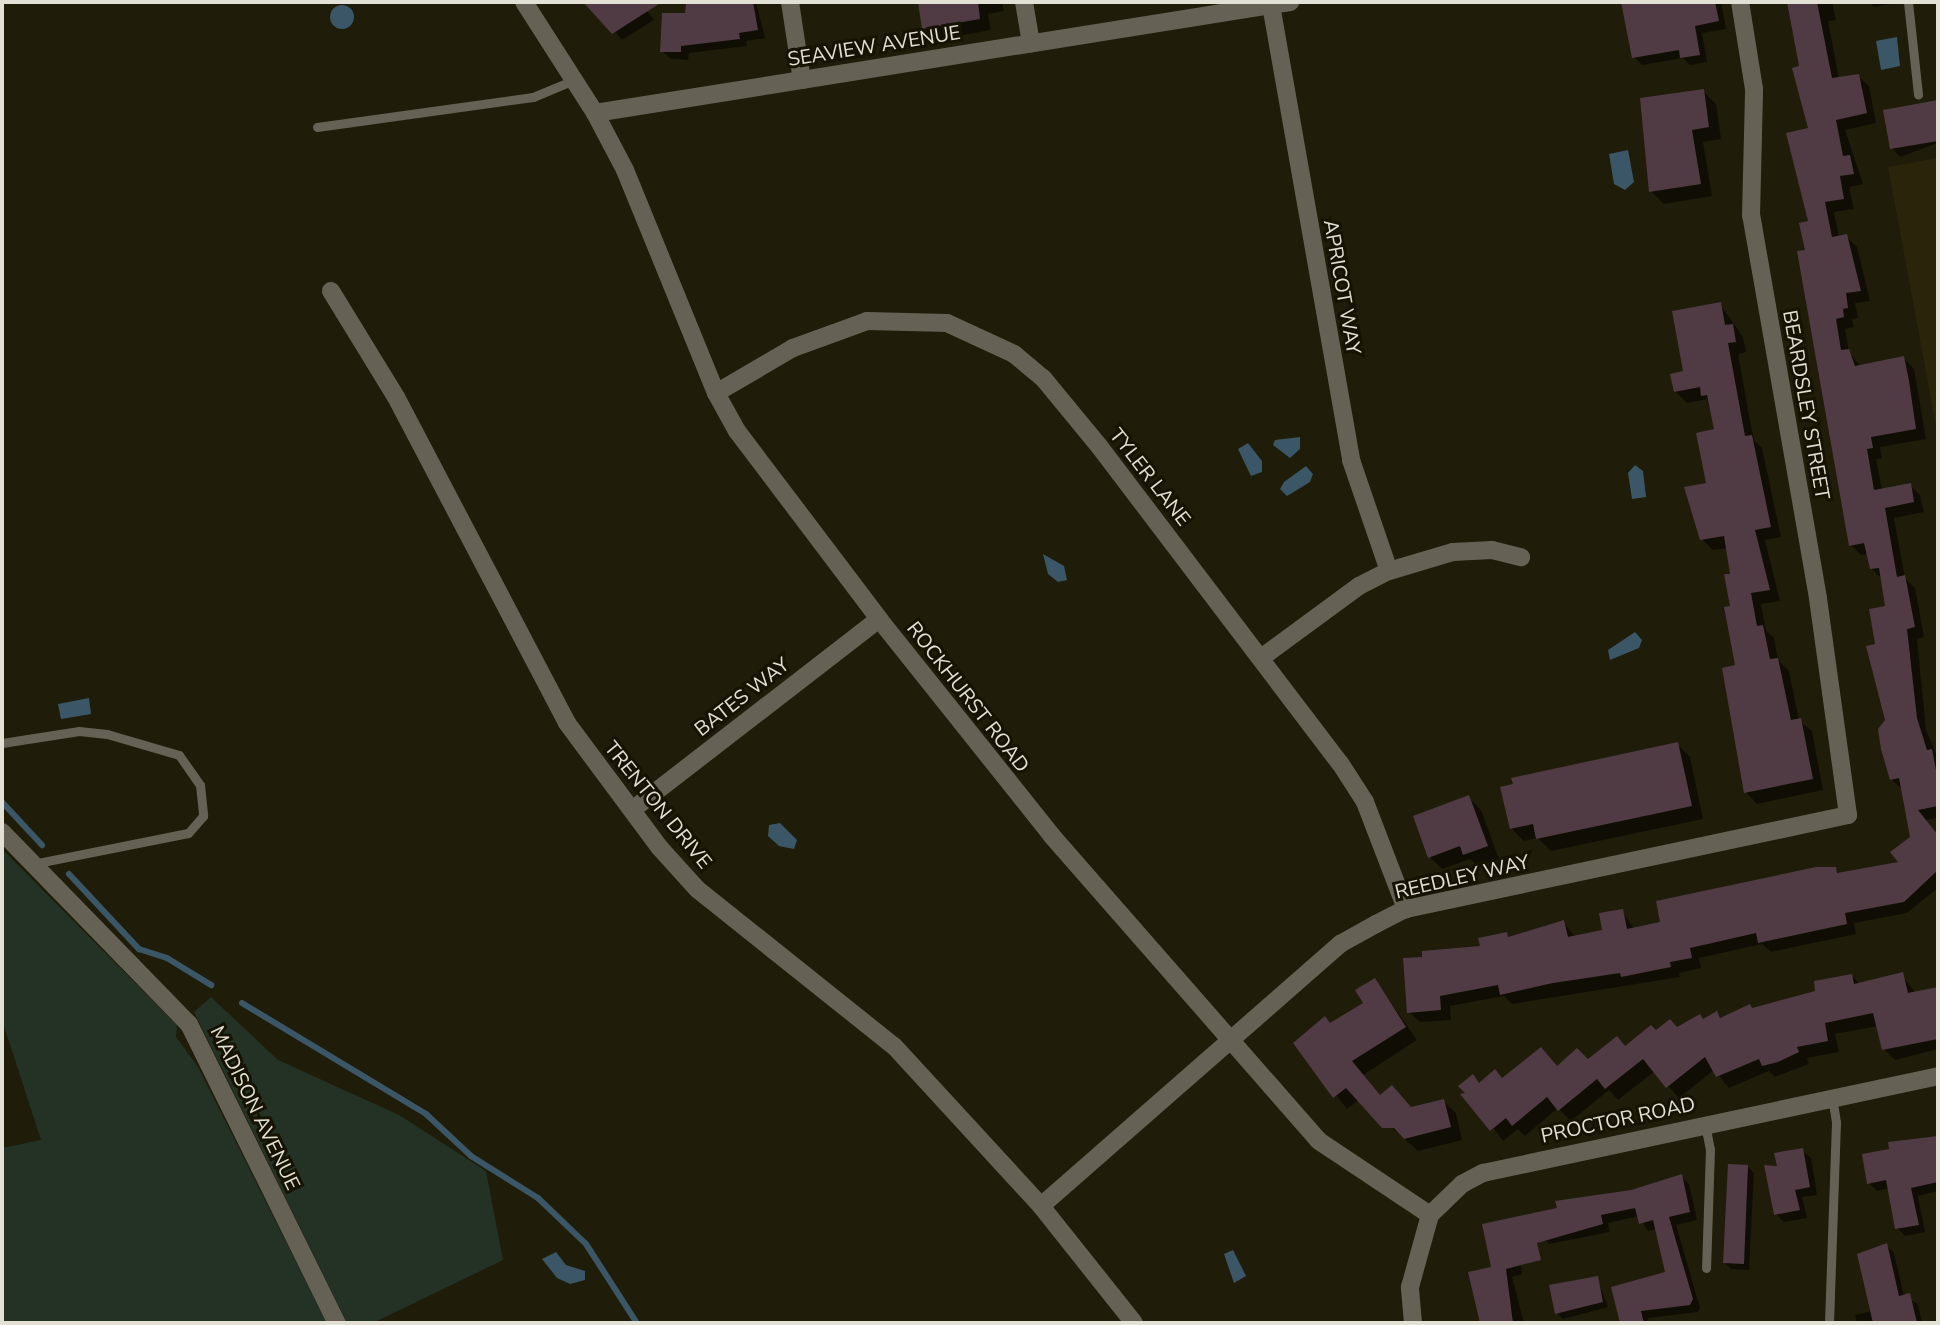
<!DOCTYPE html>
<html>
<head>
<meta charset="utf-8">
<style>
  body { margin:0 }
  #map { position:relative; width:1940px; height:1325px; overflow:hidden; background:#1f1c09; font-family:"Nunito Sans",sans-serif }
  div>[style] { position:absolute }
  .built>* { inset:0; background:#29240a }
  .green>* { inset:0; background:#233225 }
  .water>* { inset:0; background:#3b5666 }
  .round { border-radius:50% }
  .shadow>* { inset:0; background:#0007 }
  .stream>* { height:6px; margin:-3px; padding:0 3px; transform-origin:3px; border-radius:3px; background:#3b5666 }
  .building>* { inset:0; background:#503b44 }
  .service>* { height:9px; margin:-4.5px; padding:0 4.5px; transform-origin:4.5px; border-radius:4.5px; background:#656155 }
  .minor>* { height:18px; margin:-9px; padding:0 9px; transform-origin:9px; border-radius:9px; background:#656155 }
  span { translate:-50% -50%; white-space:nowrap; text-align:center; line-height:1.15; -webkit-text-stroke:6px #161302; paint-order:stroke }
  .street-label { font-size:20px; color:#e3e1d5 }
  .frame { position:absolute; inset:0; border:4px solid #e3e1d5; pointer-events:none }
</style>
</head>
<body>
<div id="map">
  <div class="built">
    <i style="clip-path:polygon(1938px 158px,1938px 437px,1888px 167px)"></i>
  </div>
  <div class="green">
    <i style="clip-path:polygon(2px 849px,177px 1025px,176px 1037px,198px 1067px,327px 1323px,2px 1323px,2px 1148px,41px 1140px,2px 1020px)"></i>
    <i style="clip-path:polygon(211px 997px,278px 1060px,399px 1115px,486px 1171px,503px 1260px,373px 1323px,347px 1323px,194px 1012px)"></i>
  </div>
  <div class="water">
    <i class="round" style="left:330px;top:5px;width:24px;height:24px"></i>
    <i style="clip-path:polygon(1897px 37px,1900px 66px,1881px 70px,1876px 41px)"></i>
    <i style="clip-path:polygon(1628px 150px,1634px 182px,1625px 190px,1614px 184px,1609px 154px)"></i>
    <i style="clip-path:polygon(1300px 437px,1300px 449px,1290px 458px,1273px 445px,1275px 440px)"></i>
    <i style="clip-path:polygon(1248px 443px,1262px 461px,1262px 472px,1251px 476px,1238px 449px)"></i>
    <i style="clip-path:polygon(1635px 465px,1643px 471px,1646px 497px,1632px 499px,1628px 473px)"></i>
    <i style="clip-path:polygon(1306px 466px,1313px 474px,1310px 482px,1287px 496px,1280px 489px,1284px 482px)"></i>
    <i style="clip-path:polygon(1043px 554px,1064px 566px,1067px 580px,1058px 582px,1048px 574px)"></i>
    <i style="clip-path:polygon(1635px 632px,1642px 640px,1639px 648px,1610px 660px,1608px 650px)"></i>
    <i style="clip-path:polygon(89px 698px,91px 714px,61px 719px,58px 704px)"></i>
    <i style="clip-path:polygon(780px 823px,797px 840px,794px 849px,779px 846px,768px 836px,769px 825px)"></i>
    <i style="clip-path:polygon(1233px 1250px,1246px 1276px,1234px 1283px,1224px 1254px)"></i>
    <i style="clip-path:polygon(556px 1252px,566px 1265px,585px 1271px,585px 1280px,570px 1284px,557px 1278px,542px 1259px)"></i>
  </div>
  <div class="shadow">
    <i style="clip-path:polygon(590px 2px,640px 2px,654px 20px,622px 40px)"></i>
    <i style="clip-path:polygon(717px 2px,756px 2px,765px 38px,746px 41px,747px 46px,689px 53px,688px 60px,671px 59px,662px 51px,687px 15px,688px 6px)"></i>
    <i style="clip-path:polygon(920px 2px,1002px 2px,1004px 11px,988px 14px,991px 30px,936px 40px,924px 28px)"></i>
    <i style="clip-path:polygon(1645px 2px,1721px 2px,1726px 29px,1702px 33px,1707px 62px,1690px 65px,1683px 58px,1642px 65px,1634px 57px)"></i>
    <i style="clip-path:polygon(1788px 2px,1832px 2px,1836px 20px,1828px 21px,1839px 79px,1858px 76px,1869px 86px,1876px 123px,1845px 130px,1863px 184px,1849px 187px,1854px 209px,1834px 212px,1839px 237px,1846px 236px,1857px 247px,1870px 301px,1855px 303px,1858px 318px,1852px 319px,1854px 327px,1845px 329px,1849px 352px,1861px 367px,1904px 358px,1914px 369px,1926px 439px,1880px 447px,1882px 458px,1876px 459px,1882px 490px,1910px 485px,1920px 495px,1924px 512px,1894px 518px,1905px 578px,1915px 588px,1924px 637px,1917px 639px,1926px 730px,1938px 758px,1938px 818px,1926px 820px,1938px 835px,1938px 888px,1907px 913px,1854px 923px,1856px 934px,1771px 952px,1762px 944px,1699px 958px,1701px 968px,1679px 973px,1680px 977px,1512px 1004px,1504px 996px,1450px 1006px,1451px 1020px,1420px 1022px,1409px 1012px,1506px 934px,1510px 938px,1564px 923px,1575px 937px,1604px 931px,1622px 911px,1634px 929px,1663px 924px,1835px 869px,1841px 874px,1901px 863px,1912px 837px,1903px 790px,1891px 779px,1878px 646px,1888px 608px,1883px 580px,1871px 568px,1869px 554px,1861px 555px,1851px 545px,1807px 252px,1810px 130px)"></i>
    <i style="clip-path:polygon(1869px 2px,1902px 2px,1874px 7px)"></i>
    <i style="clip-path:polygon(1703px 91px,1716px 104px,1721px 139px,1703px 142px,1712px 196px,1664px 204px,1651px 191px)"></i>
    <i style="clip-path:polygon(1938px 102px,1938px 143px,1900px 157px,1892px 148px)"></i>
    <i style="clip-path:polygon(1720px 304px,1743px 337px,1746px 352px,1738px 354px,1749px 416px,1754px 440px,1762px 448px,1781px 537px,1765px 540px,1780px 601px,1761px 604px,1766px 631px,1774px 638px,1778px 660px,1789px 671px,1799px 721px,1812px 731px,1823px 790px,1757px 804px,1746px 792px,1728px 548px,1713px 550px,1702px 539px,1717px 431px,1707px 399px,1687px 403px,1676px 392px)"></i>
    <i style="clip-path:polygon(1677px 744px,1690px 757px,1703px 819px,1551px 851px,1538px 838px,1524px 841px,1511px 828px)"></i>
    <i style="clip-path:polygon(1468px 797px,1481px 810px,1499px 859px,1478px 866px,1470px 859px,1442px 869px,1430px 857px)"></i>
    <i style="clip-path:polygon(1902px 975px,1916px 994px,1938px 989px,1938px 1049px,1895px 1060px,1884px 1049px,1878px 1026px,1835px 1034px,1839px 1052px,1807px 1058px,1809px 1064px,1775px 1077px,1769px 1071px,1729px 1088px,1714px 1070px,1679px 1098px,1655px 1071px,1618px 1100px,1609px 1090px,1571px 1121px,1558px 1108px,1525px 1136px,1518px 1129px,1503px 1141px,1461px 1086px,1588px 1061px,1656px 1033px,1818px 993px,1852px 976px,1860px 984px)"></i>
    <i style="clip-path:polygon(1375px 980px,1417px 1040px,1363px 1075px,1381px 1097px,1412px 1109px,1443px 1101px,1456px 1113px,1462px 1140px,1418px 1151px,1360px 1099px,1347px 1109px,1296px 1043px,1366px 1003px)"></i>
    <i style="clip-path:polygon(1938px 1137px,1938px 1191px,1918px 1196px,1925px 1232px,1905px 1236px,1897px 1228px,1890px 1188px,1877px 1191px,1869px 1183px)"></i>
    <i style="clip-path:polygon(1802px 1150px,1811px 1158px,1817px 1195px,1802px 1197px,1807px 1218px,1784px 1222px,1776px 1214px,1779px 1168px)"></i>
    <i style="clip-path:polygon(1748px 1167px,1754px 1173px,1749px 1270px,1731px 1269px,1725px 1263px)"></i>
    <i style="clip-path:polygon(1681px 1176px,1689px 1184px,1697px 1220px,1676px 1225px,1700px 1308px,1698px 1312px,1648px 1318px,1649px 1323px,1622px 1323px,1667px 1273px,1657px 1229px,1648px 1231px,1639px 1216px,1608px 1223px,1610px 1232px,1549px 1244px,1541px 1236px,1632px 1192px)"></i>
    <i style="clip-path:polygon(1516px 1228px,1522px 1274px,1512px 1277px,1524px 1323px,1482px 1323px,1493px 1268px)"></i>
    <i style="clip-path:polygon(1886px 1245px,1894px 1253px,1904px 1296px,1918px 1304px,1922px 1323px,1857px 1323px,1855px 1315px,1872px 1311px)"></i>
    <i style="clip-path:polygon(1597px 1278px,1608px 1307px,1563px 1319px,1557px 1313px)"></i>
  </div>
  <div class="stream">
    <i style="left:2px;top:802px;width:59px;rotate:47.1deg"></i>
    <i style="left:69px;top:874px;width:103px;rotate:47deg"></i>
    <i style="left:139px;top:949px;width:29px;rotate:18deg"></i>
    <i style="left:167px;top:958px;width:52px;rotate:31.5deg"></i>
    <i style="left:242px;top:1003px;width:215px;rotate:31.1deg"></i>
    <i style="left:426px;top:1114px;width:62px;rotate:43deg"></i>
    <i style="left:471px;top:1156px;width:79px;rotate:32.1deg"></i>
    <i style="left:538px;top:1198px;width:66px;rotate:43.8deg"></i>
    <i style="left:586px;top:1244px;width:94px;rotate:57.2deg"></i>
  </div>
  <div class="building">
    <i style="clip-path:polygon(583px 2px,662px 2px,612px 34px)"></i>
    <i style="clip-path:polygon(753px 2px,758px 30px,739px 33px,740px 39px,681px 46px,681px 52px,660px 52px,662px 13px,685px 13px,686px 4px)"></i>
    <i style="clip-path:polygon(918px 2px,978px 2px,980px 19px,922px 29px)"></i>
    <i style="clip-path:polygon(1621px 2px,1715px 2px,1719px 21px,1695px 26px,1700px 55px,1680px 58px,1679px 50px,1632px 58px)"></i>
    <i style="clip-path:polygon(1787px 2px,1817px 2px,1832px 78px,1859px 74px,1867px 113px,1836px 120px,1843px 156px,1850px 155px,1854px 174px,1840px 176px,1844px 199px,1825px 202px,1832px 237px,1847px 234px,1861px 291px,1846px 293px,1848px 308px,1843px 309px,1844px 317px,1836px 319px,1841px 350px,1849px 349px,1855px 366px,1904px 356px,1909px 381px,1916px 429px,1871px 437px,1873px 448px,1867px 449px,1874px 490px,1911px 483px,1914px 502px,1885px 508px,1897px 577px,1905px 575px,1915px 627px,1907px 629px,1917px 718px,1927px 750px,1932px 749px,1938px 781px,1938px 806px,1918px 810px,1938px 835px,1938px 870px,1904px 902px,1845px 913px,1847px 924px,1758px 943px,1756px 933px,1690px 948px,1692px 958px,1670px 962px,1671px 967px,1621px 977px,1620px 973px,1553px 983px,1500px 995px,1498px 985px,1440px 996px,1441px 1010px,1407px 1013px,1403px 958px,1422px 957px,1422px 951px,1480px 946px,1478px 938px,1507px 932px,1508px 937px,1564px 920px,1568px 937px,1602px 930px,1599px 913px,1623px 909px,1627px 929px,1660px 922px,1656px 901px,1816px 867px,1836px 867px,1837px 873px,1898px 862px,1890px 852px,1910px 837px,1899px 778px,1890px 780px,1881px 749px,1878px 729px,1885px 720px,1866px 646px,1875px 644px,1869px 609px,1885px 606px,1879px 568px,1870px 569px,1864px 543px,1849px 546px,1797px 251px,1805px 250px,1799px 223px,1808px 221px,1786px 133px,1808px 128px,1792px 68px,1799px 66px)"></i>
    <i style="clip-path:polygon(1704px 89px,1709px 127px,1692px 130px,1701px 184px,1649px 192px,1640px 98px)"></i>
    <i style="clip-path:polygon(1938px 100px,1938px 141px,1890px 149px,1883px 110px)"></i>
    <i style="clip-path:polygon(1721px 302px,1725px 325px,1733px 324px,1736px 342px,1728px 343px,1739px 403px,1745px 436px,1752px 435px,1771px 527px,1755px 530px,1770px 590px,1751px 593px,1757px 626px,1763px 625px,1770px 659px,1778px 658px,1791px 720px,1801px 718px,1813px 779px,1744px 793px,1722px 668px,1735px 665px,1724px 607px,1730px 606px,1724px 574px,1730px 574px,1724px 536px,1700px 540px,1684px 487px,1706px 483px,1696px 433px,1714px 429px,1707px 395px,1701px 396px,1700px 387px,1674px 392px,1670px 374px,1683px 371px,1672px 311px)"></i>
    <i style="clip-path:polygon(1678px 742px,1692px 806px,1536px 839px,1533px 824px,1510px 829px,1500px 787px,1513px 784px,1511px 778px)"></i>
    <i style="clip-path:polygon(1469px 795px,1488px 846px,1463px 855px,1460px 846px,1428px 858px,1413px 816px)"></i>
    <i style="clip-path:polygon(1903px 972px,1908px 993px,1938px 987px,1938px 1039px,1882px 1050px,1873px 1013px,1825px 1023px,1828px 1041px,1797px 1047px,1799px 1052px,1778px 1062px,1762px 1066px,1759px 1059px,1716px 1077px,1705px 1057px,1666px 1088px,1643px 1059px,1605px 1089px,1597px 1079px,1558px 1111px,1547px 1097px,1512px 1126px,1506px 1118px,1490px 1131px,1460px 1094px,1465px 1093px,1458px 1086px,1473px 1074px,1479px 1083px,1495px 1069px,1502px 1078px,1541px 1047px,1557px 1066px,1577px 1048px,1588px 1059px,1617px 1036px,1625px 1046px,1651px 1025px,1656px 1030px,1670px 1019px,1677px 1027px,1700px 1014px,1703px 1019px,1717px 1011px,1720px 1018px,1750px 1004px,1752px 1008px,1815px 991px,1814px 981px,1852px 974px,1854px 984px)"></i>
    <i style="clip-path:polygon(1375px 978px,1406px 1027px,1352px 1061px,1380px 1095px,1392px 1085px,1411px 1107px,1444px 1099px,1451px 1127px,1404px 1139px,1394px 1128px,1382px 1128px,1346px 1088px,1333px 1098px,1293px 1043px,1325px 1016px,1330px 1023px,1363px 1003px,1355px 990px)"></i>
    <i style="clip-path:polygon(1938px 1136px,1938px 1182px,1911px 1188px,1919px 1225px,1895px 1229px,1886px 1180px,1867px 1184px,1862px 1154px,1889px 1149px,1888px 1142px)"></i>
    <i style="clip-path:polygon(1803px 1148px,1810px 1187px,1795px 1190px,1800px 1210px,1774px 1215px,1764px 1165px,1777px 1166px,1774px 1153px)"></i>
    <i style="clip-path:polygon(1728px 1164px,1748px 1165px,1744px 1264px,1723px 1263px)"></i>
    <i style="clip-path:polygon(1682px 1174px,1690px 1212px,1669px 1217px,1693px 1299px,1690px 1305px,1641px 1311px,1644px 1323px,1620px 1323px,1611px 1287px,1665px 1272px,1653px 1220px,1639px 1224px,1635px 1208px,1601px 1215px,1603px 1224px,1537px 1243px,1541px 1260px,1506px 1269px,1513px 1323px,1480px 1323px,1468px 1272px,1491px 1267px,1482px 1224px,1557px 1208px,1555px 1201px,1631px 1190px)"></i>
    <i style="clip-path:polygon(1887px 1243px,1899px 1296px,1910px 1293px,1917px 1323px,1873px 1323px,1857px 1254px)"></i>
    <i style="clip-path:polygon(1598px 1276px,1603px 1302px,1555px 1314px,1549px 1285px)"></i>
  </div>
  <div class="service">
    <i style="left:1908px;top:2px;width:93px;rotate:83.8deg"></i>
    <i style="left:317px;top:127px;width:218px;rotate:-7.9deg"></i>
    <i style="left:533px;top:97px;width:44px;rotate:-22.5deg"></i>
    <i style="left:2px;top:743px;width:78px;rotate:-8.9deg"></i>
    <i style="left:79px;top:731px;width:28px;rotate:6deg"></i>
    <i style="left:107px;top:734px;width:75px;rotate:16.3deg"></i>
    <i style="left:179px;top:755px;width:37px;rotate:55deg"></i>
    <i style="left:200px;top:785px;width:31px;rotate:84deg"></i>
    <i style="left:203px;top:816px;width:23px;rotate:131deg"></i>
    <i style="left:188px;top:833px;width:158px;rotate:168.7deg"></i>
    <i style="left:1705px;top:1124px;width:25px;rotate:79deg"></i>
    <i style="left:1710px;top:1149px;width:119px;rotate:91.9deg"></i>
    <i style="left:1829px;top:1323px;width:201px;rotate:-88deg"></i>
    <i style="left:1836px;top:1122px;width:24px;rotate:-99deg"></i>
  </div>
  <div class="minor">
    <i style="left:524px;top:2px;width:132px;rotate:57.4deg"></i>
    <i style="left:595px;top:113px;width:704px;rotate:-9.07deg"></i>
    <i style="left:790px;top:2px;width:79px;rotate:81.3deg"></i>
    <i style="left:1024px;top:2px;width:42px;rotate:80.3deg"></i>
    <i style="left:1271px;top:5px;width:462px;rotate:80deg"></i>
    <i style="left:1351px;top:460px;width:117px;rotate:71.1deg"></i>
    <i style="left:595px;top:113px;width:64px;rotate:62.2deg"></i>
    <i style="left:625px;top:170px;width:241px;rotate:67.8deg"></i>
    <i style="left:716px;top:393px;width:43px;rotate:61.1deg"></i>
    <i style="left:737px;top:431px;width:236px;rotate:52.9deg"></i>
    <i style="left:879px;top:619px;width:278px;rotate:51.4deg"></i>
    <i style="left:1052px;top:836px;width:405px;rotate:48.8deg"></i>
    <i style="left:1319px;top:1141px;width:133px;rotate:33.7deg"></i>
    <i style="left:331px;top:291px;width:124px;rotate:58.5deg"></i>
    <i style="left:396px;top:397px;width:368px;rotate:62.3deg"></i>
    <i style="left:567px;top:723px;width:156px;rotate:53.4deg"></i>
    <i style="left:660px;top:848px;width:55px;rotate:47.9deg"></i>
    <i style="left:697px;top:889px;width:252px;rotate:38.6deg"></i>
    <i style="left:894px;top:1046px;width:217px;rotate:47.4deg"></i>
    <i style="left:1041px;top:1206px;width:149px;rotate:51.5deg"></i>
    <i style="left:716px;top:393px;width:89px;rotate:-30.3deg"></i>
    <i style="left:793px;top:348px;width:79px;rotate:-20deg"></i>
    <i style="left:867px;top:321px;width:80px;rotate:1.4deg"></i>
    <i style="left:947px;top:323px;width:74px;rotate:24.8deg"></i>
    <i style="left:1014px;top:354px;width:38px;rotate:40deg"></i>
    <i style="left:1043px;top:378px;width:88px;rotate:50.5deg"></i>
    <i style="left:1099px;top:446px;width:398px;rotate:52.8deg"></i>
    <i style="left:1340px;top:763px;width:46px;rotate:57.3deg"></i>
    <i style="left:1365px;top:802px;width:115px;rotate:69deg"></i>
    <i style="left:1261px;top:658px;width:122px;rotate:-36.3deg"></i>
    <i style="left:1359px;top:586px;width:34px;rotate:-27deg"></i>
    <i style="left:1389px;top:571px;width:67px;rotate:-16.5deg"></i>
    <i style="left:1453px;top:552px;width:39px;rotate:-3deg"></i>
    <i style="left:1492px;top:550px;width:30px;rotate:14deg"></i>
    <i style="left:632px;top:810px;width:312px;rotate:-37.7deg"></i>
    <i style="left:2px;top:832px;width:268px;rotate:45.8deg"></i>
    <i style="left:189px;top:1024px;width:334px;rotate:63.7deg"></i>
    <i style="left:1041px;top:1206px;width:398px;rotate:-41.2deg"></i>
    <i style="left:1340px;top:944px;width:41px;rotate:-29.1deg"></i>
    <i style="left:1376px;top:924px;width:34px;rotate:-27deg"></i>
    <i style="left:1406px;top:909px;width:452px;rotate:-12deg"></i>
    <i style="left:1848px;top:815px;width:219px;rotate:-97.9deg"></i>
    <i style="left:1818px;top:598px;width:388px;rotate:-99.9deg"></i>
    <i style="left:1751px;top:216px;width:127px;rotate:-88.6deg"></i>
    <i style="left:1754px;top:89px;width:88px;rotate:-99.1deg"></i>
    <i style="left:1413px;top:1323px;width:36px;rotate:-95deg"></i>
    <i style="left:1410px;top:1287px;width:75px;rotate:-74.5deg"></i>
    <i style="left:1430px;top:1215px;width:45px;rotate:-44.1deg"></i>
    <i style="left:1462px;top:1184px;width:24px;rotate:-28deg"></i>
    <i style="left:1483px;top:1173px;width:465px;rotate:-12deg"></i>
  </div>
  <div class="street-label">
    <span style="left:874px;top:46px;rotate:-9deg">SEAVIEW AVENUE</span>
    <span style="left:1342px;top:287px;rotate:80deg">APRICOT WAY</span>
    <span style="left:1806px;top:405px;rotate:80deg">BEARDSLEY STREET</span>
    <span style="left:1150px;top:477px;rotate:52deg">TYLER LANE</span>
    <span style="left:742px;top:697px;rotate:-38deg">BATES WAY</span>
    <span style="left:968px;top:697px;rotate:52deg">ROCKHURST ROAD</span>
    <span style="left:658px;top:805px;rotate:51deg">TRENTON DRIVE</span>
    <span style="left:1462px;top:877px;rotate:-13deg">REEDLEY WAY</span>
    <span style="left:255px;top:1108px;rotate:64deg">MADISON AVENUE</span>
    <span style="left:1618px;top:1120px;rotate:-12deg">PROCTOR ROAD</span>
  </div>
  <div class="frame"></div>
</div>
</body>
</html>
